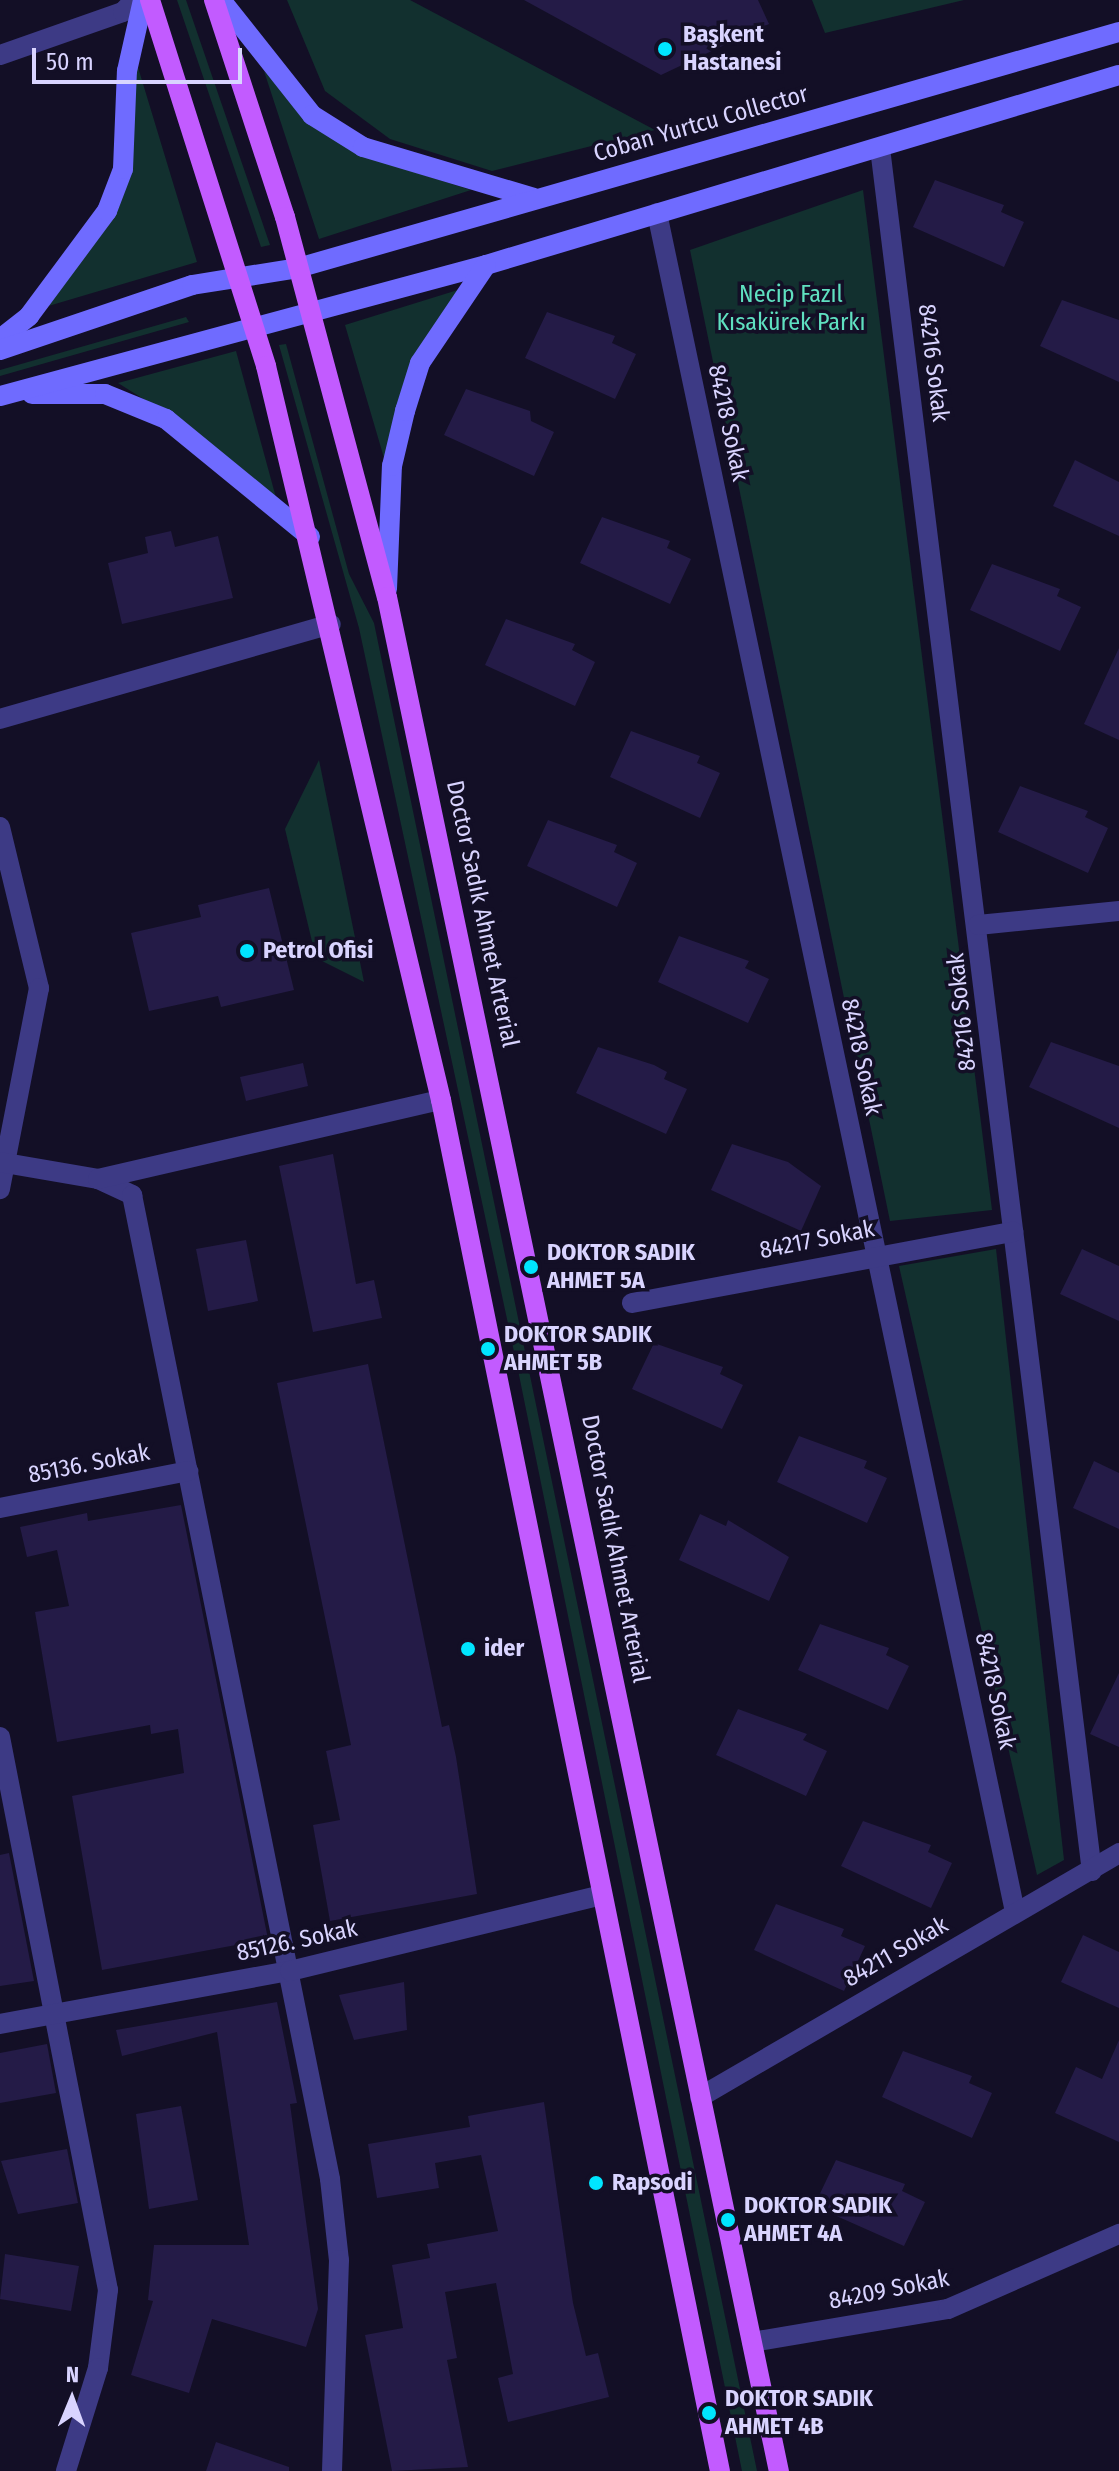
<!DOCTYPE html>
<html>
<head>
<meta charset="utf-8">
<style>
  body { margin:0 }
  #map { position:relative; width:1119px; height:2471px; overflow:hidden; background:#130f26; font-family:"Fira Sans Condensed",sans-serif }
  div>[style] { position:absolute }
  .green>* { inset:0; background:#12302f }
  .building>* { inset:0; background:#241b47 }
  .minor>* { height:20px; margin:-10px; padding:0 10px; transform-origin:10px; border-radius:10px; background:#3d3a85 }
  .secondary>* { height:20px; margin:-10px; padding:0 10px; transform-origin:10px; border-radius:10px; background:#6f6bff }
  .primary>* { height:20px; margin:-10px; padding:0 10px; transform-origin:10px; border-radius:10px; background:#c25bff }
  .dots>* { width:22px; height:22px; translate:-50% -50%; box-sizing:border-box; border:4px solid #130f26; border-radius:50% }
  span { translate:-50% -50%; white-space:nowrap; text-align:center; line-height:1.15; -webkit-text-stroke:7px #130f26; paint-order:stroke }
  .poi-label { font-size:24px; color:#d9d4ff; font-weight:700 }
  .left { translate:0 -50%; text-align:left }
  .street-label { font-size:24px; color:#d9d4ff }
  .park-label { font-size:24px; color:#5fe0c0 }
  .north { position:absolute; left:32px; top:2359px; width:80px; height:80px; -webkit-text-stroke:6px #130f26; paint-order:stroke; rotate:1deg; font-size:22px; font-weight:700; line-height:32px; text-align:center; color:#d9d4ff }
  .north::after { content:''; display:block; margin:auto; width:28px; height:36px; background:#d9d4ff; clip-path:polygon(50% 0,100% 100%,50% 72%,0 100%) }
  .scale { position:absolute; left:32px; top:48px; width:210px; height:36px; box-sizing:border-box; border:4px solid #d9d4ff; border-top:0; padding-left:10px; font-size:24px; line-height:28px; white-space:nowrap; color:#d9d4ff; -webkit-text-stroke:6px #130f26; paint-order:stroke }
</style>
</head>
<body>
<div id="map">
  <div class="green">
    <i style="clip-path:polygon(177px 0,186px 0,270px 245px,261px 247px)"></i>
    <i style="clip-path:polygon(287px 0,410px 0,655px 130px,492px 171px,390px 139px,325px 91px)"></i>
    <i style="clip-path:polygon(812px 0,964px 0,825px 33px)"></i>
    <i style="clip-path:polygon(137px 64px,197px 262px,45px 307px,108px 226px)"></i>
    <i style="clip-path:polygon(264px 71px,311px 121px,379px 161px,471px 190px,319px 239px)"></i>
    <i style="clip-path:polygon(863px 190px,992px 1210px,890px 1221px,690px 250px)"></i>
    <i style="clip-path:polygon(461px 289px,415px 356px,384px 458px,345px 325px)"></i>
    <i style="clip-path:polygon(186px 317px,189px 322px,0 376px,0 370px)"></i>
    <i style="clip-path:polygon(286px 344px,349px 574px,374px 623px,757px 2471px,742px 2471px,519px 1375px,359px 628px,279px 345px)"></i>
    <i style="clip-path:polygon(236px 351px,278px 505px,199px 434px,118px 383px)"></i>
    <i style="clip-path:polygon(319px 760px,364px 982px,316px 958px,285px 829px)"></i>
    <i style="clip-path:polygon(996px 1249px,1064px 1860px,1037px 1875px,899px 1266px)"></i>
  </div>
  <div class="building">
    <i style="clip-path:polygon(524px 0,758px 0,769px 24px,661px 75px)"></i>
    <i style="clip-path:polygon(935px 180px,1004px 205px,1001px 212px,1024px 222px,1004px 267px,913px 227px)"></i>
    <i style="clip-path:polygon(1062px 300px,1119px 320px,1119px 382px,1040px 346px)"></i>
    <i style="clip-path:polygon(547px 312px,615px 336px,612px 343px,636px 354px,615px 399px,525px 358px)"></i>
    <i style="clip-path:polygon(466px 389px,530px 411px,531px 421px,554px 432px,534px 476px,444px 435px)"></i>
    <i style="clip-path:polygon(1075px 460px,1119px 482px,1119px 536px,1053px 506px)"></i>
    <i style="clip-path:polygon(602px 517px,670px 541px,667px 548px,691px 559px,670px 604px,580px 563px)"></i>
    <i style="clip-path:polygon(171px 531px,175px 547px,218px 536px,233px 598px,122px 624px,108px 563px,148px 553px,145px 537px)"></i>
    <i style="clip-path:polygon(992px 564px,1060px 589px,1057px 596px,1081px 607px,1060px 651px,970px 610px)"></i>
    <i style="clip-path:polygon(506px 619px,575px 644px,572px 650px,595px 662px,575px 706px,485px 665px)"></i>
    <i style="clip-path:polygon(1119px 648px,1119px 740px,1084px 724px)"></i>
    <i style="clip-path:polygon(631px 731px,700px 756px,697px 763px,720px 773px,700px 818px,610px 777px)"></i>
    <i style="clip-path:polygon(1020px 786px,1088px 811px,1085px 817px,1108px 828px,1088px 873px,998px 832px)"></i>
    <i style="clip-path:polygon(548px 820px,617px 845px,614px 852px,637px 863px,617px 907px,527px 866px)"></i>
    <i style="clip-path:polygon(269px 888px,294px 990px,221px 1007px,218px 996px,149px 1011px,131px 933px,201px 917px,198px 905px)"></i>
    <i style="clip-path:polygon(679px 936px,749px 961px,745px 968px,769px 979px,748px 1023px,658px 982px)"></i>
    <i style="clip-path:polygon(1051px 1042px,1119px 1066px,1119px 1128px,1029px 1087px)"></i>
    <i style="clip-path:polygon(598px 1047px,654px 1065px,667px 1072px,664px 1079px,687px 1089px,666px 1134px,576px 1093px)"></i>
    <i style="clip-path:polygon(303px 1063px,308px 1086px,246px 1101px,240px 1077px)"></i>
    <i style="clip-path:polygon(732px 1144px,788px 1162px,821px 1186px,801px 1231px,711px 1190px)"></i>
    <i style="clip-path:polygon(333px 1154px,356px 1284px,374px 1280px,382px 1318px,313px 1332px,279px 1166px)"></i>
    <i style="clip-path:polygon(246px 1240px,258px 1301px,208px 1311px,196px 1249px)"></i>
    <i style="clip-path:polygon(1082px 1249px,1119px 1266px,1119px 1321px,1060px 1294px)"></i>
    <i style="clip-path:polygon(654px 1343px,723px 1367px,720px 1374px,743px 1385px,722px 1429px,632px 1389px)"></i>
    <i style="clip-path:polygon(368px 1364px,442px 1727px,449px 1725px,456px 1757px,477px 1894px,330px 1921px,313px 1825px,340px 1820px,326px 1751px,351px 1745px,277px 1383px)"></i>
    <i style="clip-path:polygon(799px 1436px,867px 1461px,864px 1468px,887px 1478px,867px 1523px,777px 1482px)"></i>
    <i style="clip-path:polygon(1094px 1461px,1119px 1473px,1119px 1529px,1073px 1508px)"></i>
    <i style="clip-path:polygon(181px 1505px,268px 1939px,102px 1970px,72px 1796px,184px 1773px,178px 1729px,151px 1734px,150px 1725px,57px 1742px,35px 1612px,69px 1606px,57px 1550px,27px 1557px,20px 1527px,87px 1513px,88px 1521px)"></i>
    <i style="clip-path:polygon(700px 1514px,726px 1526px,728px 1520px,789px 1557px,769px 1601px,679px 1560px)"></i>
    <i style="clip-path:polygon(820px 1624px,889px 1648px,886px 1655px,909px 1666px,888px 1710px,798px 1670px)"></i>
    <i style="clip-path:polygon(1119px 1673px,1119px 1747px,1090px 1734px)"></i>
    <i style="clip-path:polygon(738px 1709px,807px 1734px,803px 1740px,827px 1751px,806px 1796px,716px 1755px)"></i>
    <i style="clip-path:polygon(863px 1821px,931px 1845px,928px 1852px,952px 1863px,931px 1908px,841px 1866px)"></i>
    <i style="clip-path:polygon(9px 1853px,34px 1981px,0 1986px,0 1855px)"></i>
    <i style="clip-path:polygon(776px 1904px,844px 1929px,841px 1936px,865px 1946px,844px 1991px,754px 1950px)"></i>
    <i style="clip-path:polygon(1083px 1935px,1119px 1952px,1119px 2008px,1061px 1982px)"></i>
    <i style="clip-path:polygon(404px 1982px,407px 2030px,354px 2040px,339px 1995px)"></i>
    <i style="clip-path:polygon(277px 2002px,297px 2103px,290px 2104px,318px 2309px,306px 2347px,212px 2319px,189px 2393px,131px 2375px,153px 2301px,148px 2300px,154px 2245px,249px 2245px,217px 2032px,122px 2056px,116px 2030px)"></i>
    <i style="clip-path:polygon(1119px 2040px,1119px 2142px,1055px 2113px,1076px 2067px,1102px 2079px)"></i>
    <i style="clip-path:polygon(47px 2044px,56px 2093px,0 2103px,0 2053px)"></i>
    <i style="clip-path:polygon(903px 2051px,972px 2076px,969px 2083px,992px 2093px,972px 2138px,882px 2097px)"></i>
    <i style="clip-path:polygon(544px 2102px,573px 2303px,586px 2356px,598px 2353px,609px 2397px,508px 2422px,498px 2378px,513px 2374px,496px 2283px,445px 2292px,457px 2358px,447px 2360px,468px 2467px,392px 2471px,365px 2335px,403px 2328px,392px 2265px,430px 2258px,427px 2244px,498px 2231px,481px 2155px,435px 2163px,439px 2188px,377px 2198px,368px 2144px,470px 2127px,468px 2116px)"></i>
    <i style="clip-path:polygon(181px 2106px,198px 2200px,149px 2209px,136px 2114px)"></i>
    <i style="clip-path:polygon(67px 2149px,78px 2203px,18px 2214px,1px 2161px)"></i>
    <i style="clip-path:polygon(836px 2160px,905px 2184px,902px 2191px,925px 2202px,904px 2246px,814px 2206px)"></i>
    <i style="clip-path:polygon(5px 2254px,79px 2266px,71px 2311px,0 2299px)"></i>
    <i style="clip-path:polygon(216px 2442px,289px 2467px,289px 2471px,206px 2471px)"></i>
  </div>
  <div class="minor">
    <i style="left:0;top:55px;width:130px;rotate:-19.3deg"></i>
    <i style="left:123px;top:12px;width:16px;rotate:-47deg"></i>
    <i style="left:880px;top:148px;width:1736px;rotate:82.99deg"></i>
    <i style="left:657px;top:213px;width:1736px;rotate:78.1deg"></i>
    <i style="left:0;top:719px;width:344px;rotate:-16deg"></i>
    <i style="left:0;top:827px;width:166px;rotate:76.4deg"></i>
    <i style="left:39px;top:988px;width:205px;rotate:101deg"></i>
    <i style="left:978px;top:925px;width:142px;rotate:-5.7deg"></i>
    <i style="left:0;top:1162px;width:99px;rotate:9.8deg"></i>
    <i style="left:98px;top:1179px;width:38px;rotate:25deg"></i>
    <i style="left:132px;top:1195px;width:1004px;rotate:78.62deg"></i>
    <i style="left:330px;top:2179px;width:81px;rotate:83.7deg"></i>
    <i style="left:339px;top:2260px;width:211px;rotate:91.9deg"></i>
    <i style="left:98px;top:1179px;width:352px;rotate:-13deg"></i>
    <i style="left:632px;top:1303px;width:388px;rotate:-10.6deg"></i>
    <i style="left:0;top:1508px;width:192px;rotate:-11.1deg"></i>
    <i style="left:0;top:1737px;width:563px;rotate:78.95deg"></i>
    <i style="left:108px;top:2290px;width:79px;rotate:97.3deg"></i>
    <i style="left:98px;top:2368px;width:108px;rotate:107.3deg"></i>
    <i style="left:0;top:2024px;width:295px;rotate:-10.4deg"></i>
    <i style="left:290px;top:1971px;width:321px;rotate:-13.7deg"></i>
    <i style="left:700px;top:2097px;width:485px;rotate:-30.2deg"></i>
    <i style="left:752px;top:2342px;width:199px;rotate:-9.6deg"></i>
    <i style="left:948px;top:2309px;width:187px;rotate:-23.7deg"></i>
  </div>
  <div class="secondary">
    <i style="left:221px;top:0;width:147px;rotate:51.6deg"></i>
    <i style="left:312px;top:115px;width:60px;rotate:32.1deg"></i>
    <i style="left:363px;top:147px;width:178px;rotate:16.6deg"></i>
    <i style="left:0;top:339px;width:37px;rotate:-38deg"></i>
    <i style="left:29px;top:316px;width:131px;rotate:-53.4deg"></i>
    <i style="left:107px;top:211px;width:45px;rotate:-69.1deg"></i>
    <i style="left:123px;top:169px;width:98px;rotate:-87.7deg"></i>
    <i style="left:127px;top:71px;width:73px;rotate:-77.3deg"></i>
    <i style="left:0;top:350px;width:203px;rotate:-18.7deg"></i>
    <i style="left:192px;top:285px;width:107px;rotate:-9.1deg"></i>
    <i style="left:298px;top:268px;width:854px;rotate:-16.04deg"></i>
    <i style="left:32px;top:394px;width:73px"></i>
    <i style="left:105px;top:394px;width:66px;rotate:22.3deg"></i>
    <i style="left:166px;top:419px;width:186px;rotate:39.3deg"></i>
    <i style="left:0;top:396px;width:503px;rotate:-15.09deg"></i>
    <i style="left:486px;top:265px;width:661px;rotate:-16.71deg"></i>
    <i style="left:387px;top:589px;width:123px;rotate:-87.7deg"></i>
    <i style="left:392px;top:466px;width:57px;rotate:-76.7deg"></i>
    <i style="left:405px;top:411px;width:50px;rotate:-72.6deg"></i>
    <i style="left:420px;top:363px;width:118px;rotate:-56deg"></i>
  </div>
  <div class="primary">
    <i style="left:150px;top:0;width:384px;rotate:72.4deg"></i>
    <i style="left:266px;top:366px;width:755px;rotate:76.59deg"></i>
    <i style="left:441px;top:1100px;width:1399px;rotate:78.5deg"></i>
    <i style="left:214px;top:0;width:228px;rotate:71.9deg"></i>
    <i style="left:285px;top:217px;width:393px;rotate:75deg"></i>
    <i style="left:387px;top:597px;width:1915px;rotate:78.19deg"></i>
  </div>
  <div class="dots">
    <i style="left:665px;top:49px;background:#00e5ff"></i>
    <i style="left:247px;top:951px;background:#00e5ff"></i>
    <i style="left:531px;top:1267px;background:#00e5ff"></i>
    <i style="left:488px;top:1349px;background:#00e5ff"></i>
    <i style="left:468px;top:1649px;background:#00e5ff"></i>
    <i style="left:596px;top:2183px;background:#00e5ff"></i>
    <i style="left:728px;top:2220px;background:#00e5ff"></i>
    <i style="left:709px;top:2413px;background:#00e5ff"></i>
  </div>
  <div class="poi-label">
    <span class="left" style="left:683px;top:49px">Başkent<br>Hastanesi</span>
    <span class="left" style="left:263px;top:951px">Petrol Ofisi</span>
    <span class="left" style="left:547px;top:1267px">DOKTOR SADIK<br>AHMET 5A</span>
    <span class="left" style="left:504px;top:1349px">DOKTOR SADIK<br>AHMET 5B</span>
    <span class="left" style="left:484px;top:1649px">ider</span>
    <span class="left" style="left:612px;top:2183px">Rapsodi</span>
    <span class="left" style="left:744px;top:2220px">DOKTOR SADIK<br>AHMET 4A</span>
    <span class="left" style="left:725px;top:2413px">DOKTOR SADIK<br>AHMET 4B</span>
  </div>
  <div class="street-label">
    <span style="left:701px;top:124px;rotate:-16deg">Coban Yurtcu Collector</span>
    <span style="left:933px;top:363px;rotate:83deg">84216 Sokak</span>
    <span style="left:728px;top:423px;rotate:78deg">84218 Sokak</span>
    <span style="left:482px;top:914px;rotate:78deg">Doctor Sadık Ahmet Arterial</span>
    <span style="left:962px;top:1012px;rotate:-96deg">84216 Sokak</span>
    <span style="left:861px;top:1057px;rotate:78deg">84218 Sokak</span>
    <span style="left:817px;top:1240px;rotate:-11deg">84217 Sokak</span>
    <span style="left:89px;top:1464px;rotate:-11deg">85136. Sokak</span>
    <span style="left:615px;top:1549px;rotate:79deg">Doctor Sadık Ahmet Arterial</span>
    <span style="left:995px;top:1691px;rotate:78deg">84218 Sokak</span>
    <span style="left:297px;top:1941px;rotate:-12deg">85126. Sokak</span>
    <span style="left:896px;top:1952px;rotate:-30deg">84211 Sokak</span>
    <span style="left:889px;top:2290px;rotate:-11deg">84209 Sokak</span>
  </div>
  <div class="park-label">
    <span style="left:791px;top:309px">Necip Fazıl<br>Kısakürek Parkı</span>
  </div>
  <div class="north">N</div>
  <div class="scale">50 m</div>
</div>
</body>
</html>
